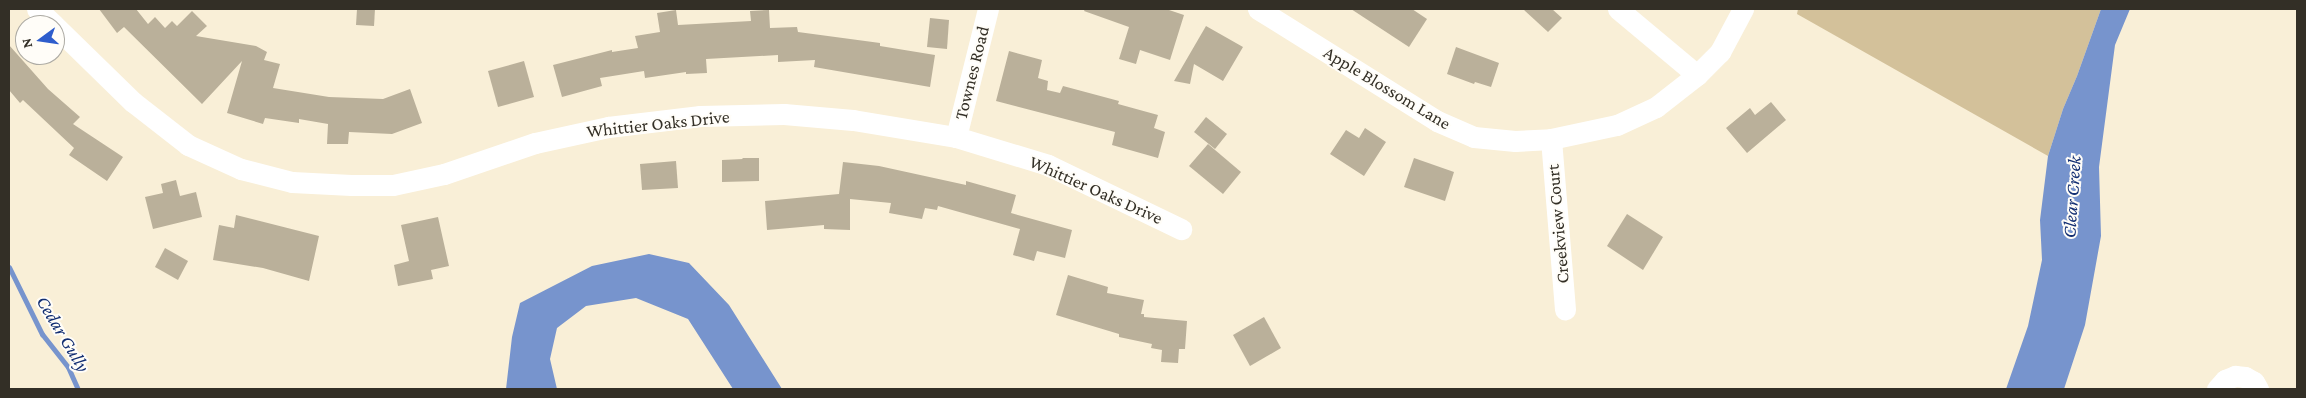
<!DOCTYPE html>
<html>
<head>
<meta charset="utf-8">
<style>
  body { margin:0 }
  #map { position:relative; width:2306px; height:398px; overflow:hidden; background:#f9efd7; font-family:"Crimson Pro",serif }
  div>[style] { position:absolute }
  .green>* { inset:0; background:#d3c19a }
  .water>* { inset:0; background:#7794cd }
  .stream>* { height:5px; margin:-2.5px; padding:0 2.5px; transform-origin:2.5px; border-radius:2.5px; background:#7794cd }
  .building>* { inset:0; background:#bab09a }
  .minor>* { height:21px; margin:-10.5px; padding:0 10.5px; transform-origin:10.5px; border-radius:10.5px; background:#fff }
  span { translate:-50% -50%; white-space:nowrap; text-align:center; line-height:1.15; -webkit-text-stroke:4px #fffdf8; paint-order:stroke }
  .street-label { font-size:18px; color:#332f26 }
  .water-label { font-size:19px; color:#122e72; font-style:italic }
  .frame { position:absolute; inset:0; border:10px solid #332f26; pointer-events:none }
  .north { position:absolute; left:15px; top:15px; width:50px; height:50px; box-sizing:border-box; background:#fffdf8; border:1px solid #adaba4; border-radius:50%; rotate:256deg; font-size:14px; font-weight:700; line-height:20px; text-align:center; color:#332f26 }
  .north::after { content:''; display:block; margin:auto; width:18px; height:22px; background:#2e5dcc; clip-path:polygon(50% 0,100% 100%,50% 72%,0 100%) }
</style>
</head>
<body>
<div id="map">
  <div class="green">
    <i style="clip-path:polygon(1798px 9px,2101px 9px,2077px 76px,2063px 109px,2048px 156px,1797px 14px)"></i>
  </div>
  <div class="water">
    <i style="clip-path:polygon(2101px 9px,2130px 9px,2115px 45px,2099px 167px,2101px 236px,2085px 325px,2064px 389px,2006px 389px,2028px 326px,2042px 260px,2040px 220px,2048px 156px,2063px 109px,2077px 76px)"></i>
    <i style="clip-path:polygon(649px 254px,689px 263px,729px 305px,782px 389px,733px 389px,688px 319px,636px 298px,586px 306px,557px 328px,550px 359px,557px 389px,506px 389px,512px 337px,520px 303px,592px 266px)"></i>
  </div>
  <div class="stream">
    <i style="left:9px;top:267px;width:75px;rotate:63.8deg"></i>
    <i style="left:42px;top:334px;width:42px;rotate:51.8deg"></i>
    <i style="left:68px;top:367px;width:24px;rotate:66deg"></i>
  </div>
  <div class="building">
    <i style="clip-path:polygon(99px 9px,136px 9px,148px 24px,155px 17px,165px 28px,172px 21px,177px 26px,192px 11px,207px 26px,196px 36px,256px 46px,267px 52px,264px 60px,280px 64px,273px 88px,329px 97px,383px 99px,410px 89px,422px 123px,392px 134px,349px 132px,348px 144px,327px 144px,328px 124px,299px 119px,299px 123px,265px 118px,263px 124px,227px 113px,242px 61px,202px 104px,124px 27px,117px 33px)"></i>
    <i style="clip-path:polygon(357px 9px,375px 9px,374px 26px,356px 25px)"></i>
    <i style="clip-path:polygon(1085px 9px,1166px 9px,1184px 15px,1170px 60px,1140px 50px,1136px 64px,1119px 59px,1129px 27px,1084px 11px)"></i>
    <i style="clip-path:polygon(1351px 9px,1412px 9px,1427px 19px,1409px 47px)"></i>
    <i style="clip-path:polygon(1523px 9px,1552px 9px,1562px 18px,1548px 32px)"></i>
    <i style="clip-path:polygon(676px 10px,678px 25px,751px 21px,750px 11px,769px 10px,770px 28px,797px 27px,798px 32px,880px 43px,880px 46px,935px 55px,930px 87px,814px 67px,815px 60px,778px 62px,778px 55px,706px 59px,707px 73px,686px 74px,686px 72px,645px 78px,644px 71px,600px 78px,602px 86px,562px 97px,553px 65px,612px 50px,612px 52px,638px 48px,635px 36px,660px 32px,657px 13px)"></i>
    <i style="clip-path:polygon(930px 18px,949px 20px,947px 49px,927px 47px)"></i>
    <i style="clip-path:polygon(1206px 26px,1243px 47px,1223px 81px,1194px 64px,1190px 84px,1174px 81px)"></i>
    <i style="clip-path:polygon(9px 45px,48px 89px,80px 117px,73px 124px,123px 157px,107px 181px,69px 155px,74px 148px,23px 100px,20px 103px,9px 90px)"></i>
    <i style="clip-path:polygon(1456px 47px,1499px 63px,1491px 87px,1475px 82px,1474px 84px,1447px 74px)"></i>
    <i style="clip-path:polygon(1009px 51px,1042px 60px,1038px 78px,1048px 81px,1047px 90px,1060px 93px,1063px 86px,1119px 101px,1118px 104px,1158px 115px,1154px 128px,1165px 132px,1158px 158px,1112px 145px,1115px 132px,996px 101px)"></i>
    <i style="clip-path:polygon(524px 61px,534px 97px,498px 107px,488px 71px)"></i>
    <i style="clip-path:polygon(1771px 102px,1786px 120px,1747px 153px,1726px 128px,1750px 108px,1755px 115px)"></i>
    <i style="clip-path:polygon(1206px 117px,1227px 134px,1215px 149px,1194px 132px)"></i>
    <i style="clip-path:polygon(1365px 128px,1386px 142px,1364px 176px,1330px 154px,1346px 130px,1359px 138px)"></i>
    <i style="clip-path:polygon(1208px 144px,1241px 172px,1223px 194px,1189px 166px)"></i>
    <i style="clip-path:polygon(742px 158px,759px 158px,759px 181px,722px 182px,722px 160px,743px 159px)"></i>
    <i style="clip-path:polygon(1414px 158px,1454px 172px,1445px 201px,1404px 187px)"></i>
    <i style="clip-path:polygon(676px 161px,678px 188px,642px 190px,640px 164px)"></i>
    <i style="clip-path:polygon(843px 162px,879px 166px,966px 185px,966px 181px,1016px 195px,1011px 213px,1072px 230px,1065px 258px,1037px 251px,1034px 261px,1013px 255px,1020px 229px,938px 206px,937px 210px,925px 208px,922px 219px,889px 213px,891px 203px,850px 199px,850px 230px,824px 229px,824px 225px,767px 230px,765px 201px,839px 194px)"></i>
    <i style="clip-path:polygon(176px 180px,180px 196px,196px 192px,202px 217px,153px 229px,145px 197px,163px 193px,161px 184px)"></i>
    <i style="clip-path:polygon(1627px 214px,1663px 237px,1643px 270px,1607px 246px)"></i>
    <i style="clip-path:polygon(236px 215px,319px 236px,309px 281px,263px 268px,213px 260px,219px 225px,234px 228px)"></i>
    <i style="clip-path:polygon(438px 217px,449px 266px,431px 270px,433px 279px,398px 286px,394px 265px,409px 261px,401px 225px)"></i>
    <i style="clip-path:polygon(165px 248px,188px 261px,178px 280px,155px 267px)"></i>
    <i style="clip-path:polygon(1068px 275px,1108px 287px,1107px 293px,1144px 300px,1141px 314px,1144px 314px,1144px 317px,1187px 321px,1185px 349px,1179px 349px,1178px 363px,1161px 362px,1162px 350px,1151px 348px,1152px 344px,1119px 337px,1119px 334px,1056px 315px)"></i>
    <i style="clip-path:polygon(1264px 317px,1281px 348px,1250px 366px,1233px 335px)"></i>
  </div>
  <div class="minor">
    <i style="left:37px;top:9px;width:23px;rotate:43deg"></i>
    <i style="left:1258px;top:9px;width:211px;rotate:32deg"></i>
    <i style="left:1437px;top:121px;width:40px;rotate:23.4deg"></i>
    <i style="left:1474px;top:137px;width:41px;rotate:5.6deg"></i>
    <i style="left:1515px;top:141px;width:36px;rotate:-3deg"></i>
    <i style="left:1551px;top:139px;width:67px;rotate:-12deg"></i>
    <i style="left:1617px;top:125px;width:43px;rotate:-24.8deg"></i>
    <i style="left:1656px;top:107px;width:52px;rotate:-38deg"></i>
    <i style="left:1697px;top:75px;width:33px;rotate:-45deg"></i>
    <i style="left:1720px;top:52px;width:49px;rotate:-61.9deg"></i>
    <i style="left:1618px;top:9px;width:103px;rotate:39.9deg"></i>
    <i style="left:55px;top:26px;width:109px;rotate:44.3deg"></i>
    <i style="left:133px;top:102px;width:70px;rotate:38deg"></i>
    <i style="left:188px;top:145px;width:58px;rotate:24.4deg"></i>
    <i style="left:241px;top:169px;width:53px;rotate:14.3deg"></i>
    <i style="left:292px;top:182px;width:59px;rotate:2.9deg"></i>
    <i style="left:351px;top:185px;width:42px"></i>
    <i style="left:393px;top:185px;width:52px;rotate:-12.2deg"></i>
    <i style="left:444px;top:174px;width:96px;rotate:-18.8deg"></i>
    <i style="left:535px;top:143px;width:75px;rotate:-12.4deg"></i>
    <i style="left:608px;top:127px;width:93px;rotate:-6.8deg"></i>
    <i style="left:700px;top:116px;width:84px;rotate:-1.4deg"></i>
    <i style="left:784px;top:114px;width:69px;rotate:5deg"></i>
    <i style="left:853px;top:120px;width:104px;rotate:9.4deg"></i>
    <i style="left:956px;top:137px;width:96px;rotate:16.9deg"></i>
    <i style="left:1048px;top:165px;width:148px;rotate:25.7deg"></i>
    <i style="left:956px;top:137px;width:132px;rotate:-76deg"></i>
    <i style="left:1551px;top:139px;width:171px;rotate:85.3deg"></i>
    <i style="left:2217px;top:389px;width:12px;rotate:-48deg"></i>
    <i style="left:2225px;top:380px;width:11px;rotate:-22deg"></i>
    <i style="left:2235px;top:376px;width:10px;rotate:6deg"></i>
    <i style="left:2245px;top:377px;width:10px;rotate:29deg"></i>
    <i style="left:2254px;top:382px;width:8px;rotate:60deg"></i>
  </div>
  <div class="street-label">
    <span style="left:972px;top:73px;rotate:-76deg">Townes Road</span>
    <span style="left:1387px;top:88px;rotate:31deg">Apple Blossom Lane</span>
    <span style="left:658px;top:124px;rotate:-6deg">Whittier Oaks Drive</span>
    <span style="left:1096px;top:190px;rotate:24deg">Whittier Oaks Drive</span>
    <span style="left:1558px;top:224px;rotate:-95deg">Creekview Court</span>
  </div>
  <div class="water-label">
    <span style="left:2072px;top:197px;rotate:-86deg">Clear Creek</span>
    <span style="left:63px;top:334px;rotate:59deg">Cedar Gully</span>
  </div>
  <div class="frame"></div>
  <div class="north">N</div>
</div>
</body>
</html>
